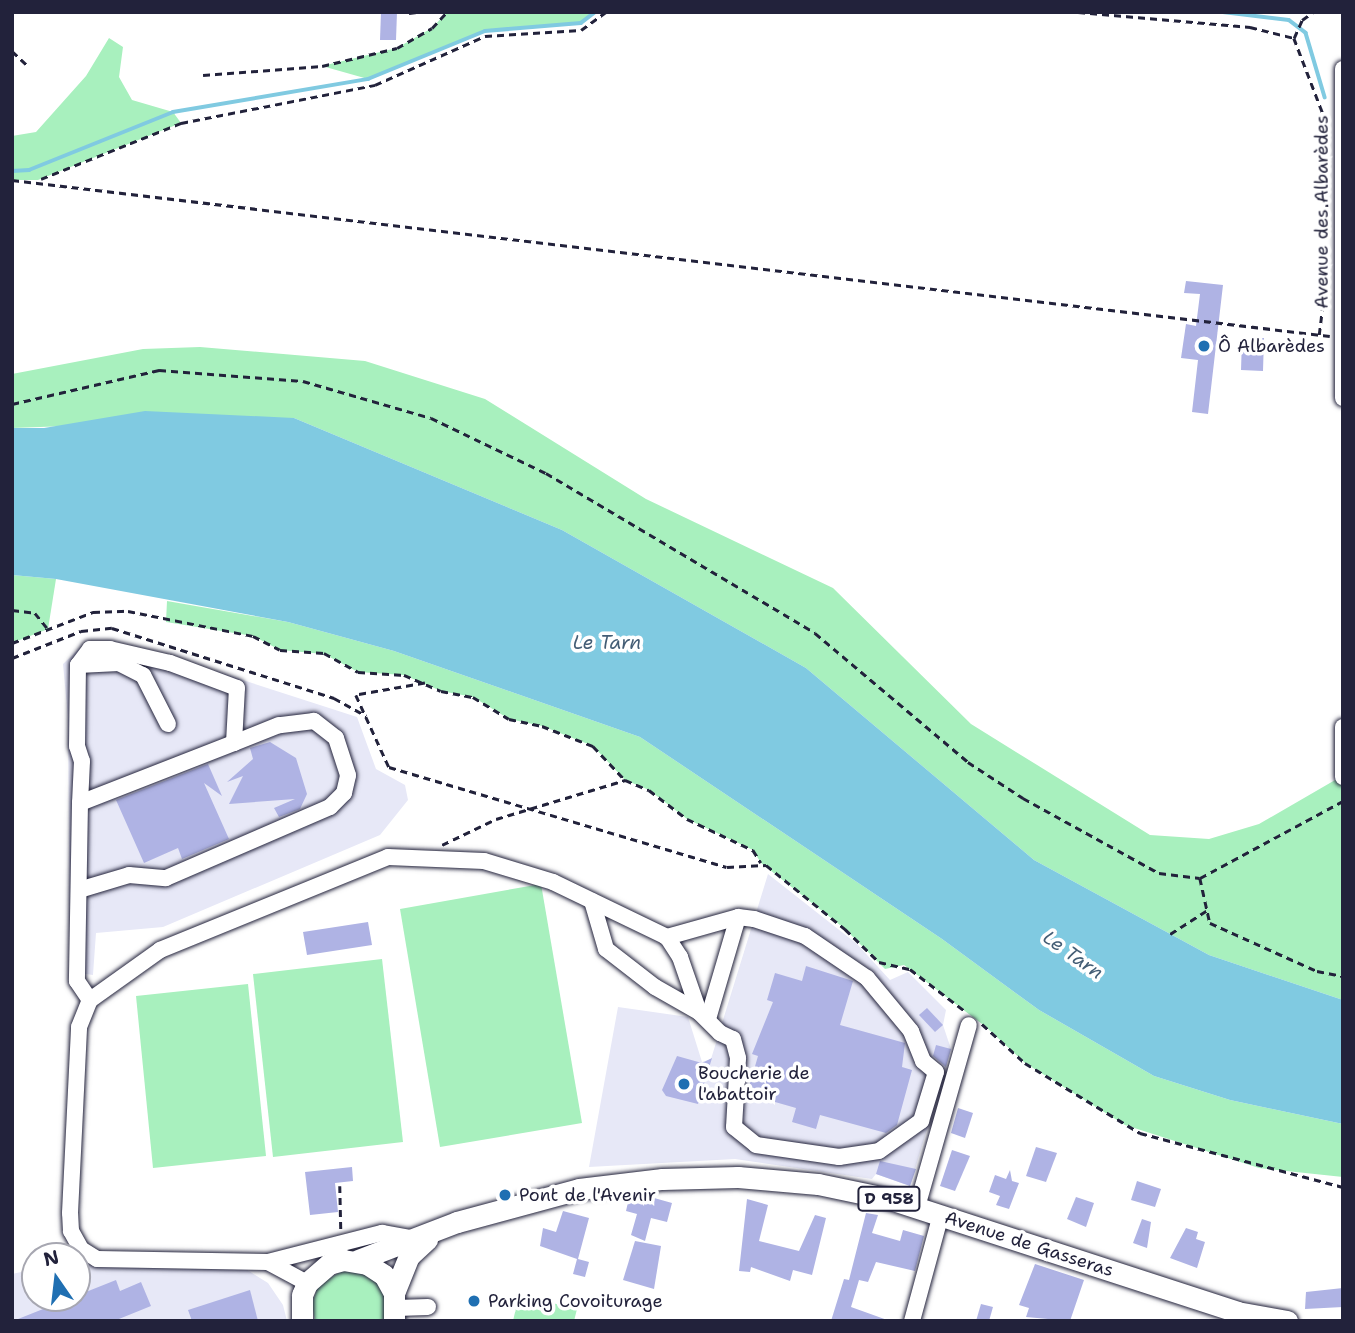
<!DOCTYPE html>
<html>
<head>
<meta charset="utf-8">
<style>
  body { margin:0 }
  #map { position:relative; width:1355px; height:1333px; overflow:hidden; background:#fff; font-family:"Shantell Sans",sans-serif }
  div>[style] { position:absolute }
  .built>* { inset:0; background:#e7e8f7 }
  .green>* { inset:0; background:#a8f0be }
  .water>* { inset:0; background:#80cae1 }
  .stream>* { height:3.5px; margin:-1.75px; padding:0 1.75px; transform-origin:1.75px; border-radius:1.75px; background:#80cae1 }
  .building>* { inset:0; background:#afb3e4 }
  .path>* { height:2.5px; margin-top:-1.25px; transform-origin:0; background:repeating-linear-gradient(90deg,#22223b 0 7px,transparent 0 12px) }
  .roads { filter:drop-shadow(0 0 2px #22223b) drop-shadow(0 0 2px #22223b) }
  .minor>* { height:16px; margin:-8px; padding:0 8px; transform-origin:8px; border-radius:8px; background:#fff }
  .major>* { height:21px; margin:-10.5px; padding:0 10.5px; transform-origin:10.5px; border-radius:10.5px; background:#fff }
  .dots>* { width:19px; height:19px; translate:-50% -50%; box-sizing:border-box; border:4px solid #fff; border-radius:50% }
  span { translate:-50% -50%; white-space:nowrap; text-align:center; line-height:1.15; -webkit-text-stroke:7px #fff; paint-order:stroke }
  .shield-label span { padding:2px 5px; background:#fff; border:2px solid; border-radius:5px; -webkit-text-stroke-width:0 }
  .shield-label { font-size:16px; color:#22223b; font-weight:700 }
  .street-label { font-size:18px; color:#22223b }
  .poi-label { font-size:18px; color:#22223b }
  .left { translate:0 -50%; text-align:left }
  .water-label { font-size:19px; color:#435d75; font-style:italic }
  .frame { position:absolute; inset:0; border:14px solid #22223b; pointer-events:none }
  .north { position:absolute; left:21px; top:1242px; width:70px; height:70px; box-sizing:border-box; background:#fff; border:2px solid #a7a7b1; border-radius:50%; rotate:346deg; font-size:19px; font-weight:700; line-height:28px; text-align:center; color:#22223b }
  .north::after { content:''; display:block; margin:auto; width:24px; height:32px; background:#1f6fb2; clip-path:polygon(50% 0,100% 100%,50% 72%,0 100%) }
</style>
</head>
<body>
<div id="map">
  <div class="built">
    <i style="clip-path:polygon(83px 645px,190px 663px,357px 717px,376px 769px,405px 785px,408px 800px,380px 835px,163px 927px,96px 933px,93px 975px,70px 972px,68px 717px,63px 664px)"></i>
    <i style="clip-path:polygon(768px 874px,857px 944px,890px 980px,908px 972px,946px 1010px,943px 1025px,951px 1049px,910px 1186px,876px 1174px,872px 1179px,735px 1159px,589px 1167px,618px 1007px,688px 1017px,702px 1062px,711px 1059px)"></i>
    <i style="clip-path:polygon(77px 1264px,244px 1268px,268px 1283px,283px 1305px,287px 1321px,12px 1321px,12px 1274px,35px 1269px,35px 1298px,77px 1298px)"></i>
  </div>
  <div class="green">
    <i style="clip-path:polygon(447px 12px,595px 12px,581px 23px,485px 31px,368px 79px,322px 66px,397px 48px,432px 28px)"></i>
    <i style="clip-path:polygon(109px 38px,123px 47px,119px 77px,132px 100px,173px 112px,181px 123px,38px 180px,12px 180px,12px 136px,36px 132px,86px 76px)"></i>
    <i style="clip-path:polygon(200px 347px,365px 361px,485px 399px,646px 499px,833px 588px,971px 724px,1150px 835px,1209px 839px,1259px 824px,1342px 776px,1343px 1000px,1209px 955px,1034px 860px,806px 668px,562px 530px,294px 418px,12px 428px,12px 374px,143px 349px)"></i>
    <i style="clip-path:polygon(12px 575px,56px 579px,48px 629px,12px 643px)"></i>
    <i style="clip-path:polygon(167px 601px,288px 622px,394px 651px,640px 737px,942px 939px,1039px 1010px,1154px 1076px,1230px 1100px,1343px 1124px,1343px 1177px,1259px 1168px,1125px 1125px,1025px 1063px,986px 1027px,904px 965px,885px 969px,845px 929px,761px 863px,753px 850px,687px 819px,649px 790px,625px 780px,593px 746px,542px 726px,509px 719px,473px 697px,441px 691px,404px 675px,358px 672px,324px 654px,280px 650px,253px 636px,166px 622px)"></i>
    <i style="clip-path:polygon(541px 884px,582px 1123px,440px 1147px,400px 909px)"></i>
    <i style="clip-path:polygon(382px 959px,403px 1142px,273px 1157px,253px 974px)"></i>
    <i style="clip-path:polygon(248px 984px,266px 1156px,153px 1168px,136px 996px)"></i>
    <i style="clip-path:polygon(343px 1270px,371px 1276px,384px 1291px,385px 1321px,315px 1321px,312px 1304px,318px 1286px)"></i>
    <i style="clip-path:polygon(519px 1295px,577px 1309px,574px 1321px,513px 1321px)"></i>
  </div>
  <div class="water">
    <i style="clip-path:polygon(145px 411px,294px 418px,562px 530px,806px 668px,1034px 860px,1209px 955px,1343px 1000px,1343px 1124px,1230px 1100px,1154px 1076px,1039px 1010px,942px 939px,640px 737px,394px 651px,288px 622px,56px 579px,12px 575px,12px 428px,44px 428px)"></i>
  </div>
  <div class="stream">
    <i style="left:1223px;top:12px;width:66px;rotate:6.9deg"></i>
    <i style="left:1289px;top:20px;width:21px;rotate:37deg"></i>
    <i style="left:1306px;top:33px;width:67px;rotate:73.5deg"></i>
    <i style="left:12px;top:171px;width:17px;rotate:-3deg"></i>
    <i style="left:29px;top:170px;width:155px;rotate:-21.9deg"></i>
    <i style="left:173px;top:112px;width:198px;rotate:-9.6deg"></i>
    <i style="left:368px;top:79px;width:126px;rotate:-22.3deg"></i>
    <i style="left:485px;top:31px;width:96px;rotate:-4.8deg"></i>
    <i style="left:581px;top:23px;width:18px;rotate:-38deg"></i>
  </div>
  <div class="building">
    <i style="clip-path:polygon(381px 12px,397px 12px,396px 40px,380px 40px)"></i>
    <i style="clip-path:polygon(1186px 281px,1223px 285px,1208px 414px,1192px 412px,1198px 360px,1181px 358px,1186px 324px,1196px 326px,1200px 294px,1184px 293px)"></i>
    <i style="clip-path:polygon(1242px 338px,1264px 338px,1263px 371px,1241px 370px)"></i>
    <i style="clip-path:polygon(270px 742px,296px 758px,307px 794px,300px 809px,279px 817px,274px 808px,295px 799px,229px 804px,243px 776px,227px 782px,253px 759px,250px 748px)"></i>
    <i style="clip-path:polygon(208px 764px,222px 796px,204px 783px,229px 839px,182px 859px,178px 848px,144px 863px,116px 800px)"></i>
    <i style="clip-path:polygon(368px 922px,372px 945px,307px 955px,303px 932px)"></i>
    <i style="clip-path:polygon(806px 966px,853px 981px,840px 1025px,905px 1043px,902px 1067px,912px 1070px,897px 1125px,886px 1133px,820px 1115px,816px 1129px,792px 1122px,796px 1108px,747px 1094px,758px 1056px,752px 1054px,773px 1002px,767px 1000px,775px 973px,802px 981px)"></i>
    <i style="clip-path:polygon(927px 1008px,943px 1025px,935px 1032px,919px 1015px)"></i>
    <i style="clip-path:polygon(936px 1045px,951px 1049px,946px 1067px,933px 1056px)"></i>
    <i style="clip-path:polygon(677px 1056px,702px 1063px,712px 1058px,698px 1104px,666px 1096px,662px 1090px)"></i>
    <i style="clip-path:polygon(958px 1108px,973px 1113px,965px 1138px,951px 1133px)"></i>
    <i style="clip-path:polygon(1036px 1147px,1057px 1153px,1046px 1182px,1026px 1176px)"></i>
    <i style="clip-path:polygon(952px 1150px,970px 1156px,955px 1191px,940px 1186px)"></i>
    <i style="clip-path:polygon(880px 1161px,916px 1169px,910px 1186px,876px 1174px)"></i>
    <i style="clip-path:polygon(352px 1167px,353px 1181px,335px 1183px,338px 1212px,310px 1215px,305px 1172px)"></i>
    <i style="clip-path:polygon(1010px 1170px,1012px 1181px,1019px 1183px,1009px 1209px,996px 1205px,1000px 1196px,989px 1192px,995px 1175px,1006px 1179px)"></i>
    <i style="clip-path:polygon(1137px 1181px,1161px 1189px,1155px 1207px,1131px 1200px)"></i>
    <i style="clip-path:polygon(647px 1196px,672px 1203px,667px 1222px,651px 1218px,645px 1241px,631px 1235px,637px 1214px,626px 1211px,629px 1198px)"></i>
    <i style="clip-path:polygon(1076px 1197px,1094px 1203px,1086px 1227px,1067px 1219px)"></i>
    <i style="clip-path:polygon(747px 1199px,768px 1205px,759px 1241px,799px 1251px,815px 1215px,826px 1218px,812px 1275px,793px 1270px,790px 1281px,751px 1267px,750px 1272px,739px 1271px)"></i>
    <i style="clip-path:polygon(563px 1211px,589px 1218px,578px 1259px,589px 1262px,585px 1277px,573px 1274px,577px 1259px,540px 1246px,543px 1228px,556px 1232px)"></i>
    <i style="clip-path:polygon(866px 1213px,878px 1215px,872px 1233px,900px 1241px,903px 1230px,924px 1236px,915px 1271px,876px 1262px,868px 1282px,859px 1280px,851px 1307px,890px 1321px,831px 1321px,844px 1279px,849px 1280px)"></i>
    <i style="clip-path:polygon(1142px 1219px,1151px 1222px,1147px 1248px,1133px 1243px)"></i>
    <i style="clip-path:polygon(1186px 1228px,1198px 1232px,1196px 1239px,1205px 1242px,1197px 1268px,1170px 1258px)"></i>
    <i style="clip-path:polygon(635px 1241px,661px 1246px,654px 1289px,623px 1280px)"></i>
    <i style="clip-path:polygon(1035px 1264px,1084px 1280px,1070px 1321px,1026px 1317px,1029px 1308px,1019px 1305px)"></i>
    <i style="clip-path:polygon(116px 1280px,120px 1291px,141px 1282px,151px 1306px,114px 1321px,13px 1321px)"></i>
    <i style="clip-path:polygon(1343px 1288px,1343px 1307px,1305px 1309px,1306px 1292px)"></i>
    <i style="clip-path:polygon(250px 1290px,258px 1321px,192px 1321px,188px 1310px)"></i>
    <i style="clip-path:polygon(981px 1304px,993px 1307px,989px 1321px,976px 1321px)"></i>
  </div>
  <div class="path">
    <i style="left:1078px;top:12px;width:173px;rotate:5deg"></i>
    <i style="left:1250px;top:27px;width:45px;rotate:14deg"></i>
    <i style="left:1294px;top:38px;width:84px;rotate:69deg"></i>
    <i style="left:1324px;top:116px;width:91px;rotate:88.1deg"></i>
    <i style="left:409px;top:13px;width:8px;rotate:-7deg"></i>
    <i style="left:1294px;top:38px;width:20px;rotate:-66deg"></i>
    <i style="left:1302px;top:20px;width:14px;rotate:-36deg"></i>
    <i style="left:12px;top:51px;width:23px;rotate:43deg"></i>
    <i style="left:203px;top:75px;width:119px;rotate:-4.3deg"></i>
    <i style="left:322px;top:66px;width:77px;rotate:-13.5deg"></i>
    <i style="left:397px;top:48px;width:40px;rotate:-29.7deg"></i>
    <i style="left:432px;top:28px;width:22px;rotate:-47deg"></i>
    <i style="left:41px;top:179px;width:151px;rotate:-21.8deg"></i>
    <i style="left:181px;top:123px;width:198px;rotate:-11.1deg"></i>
    <i style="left:375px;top:85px;width:120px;rotate:-24deg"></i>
    <i style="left:485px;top:36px;width:96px;rotate:-3.6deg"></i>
    <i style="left:581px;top:30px;width:31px;rotate:-36deg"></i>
    <i style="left:12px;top:180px;width:1327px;rotate:6.75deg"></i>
    <i style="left:1319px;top:335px;width:74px;rotate:-83deg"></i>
    <i style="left:12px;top:404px;width:151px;rotate:-13deg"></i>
    <i style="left:159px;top:370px;width:144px;rotate:4.4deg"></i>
    <i style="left:303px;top:381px;width:133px;rotate:16.1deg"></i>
    <i style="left:431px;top:418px;width:127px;rotate:25.6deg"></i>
    <i style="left:546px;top:473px;width:313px;rotate:30.7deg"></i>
    <i style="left:815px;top:633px;width:200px;rotate:40.1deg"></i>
    <i style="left:968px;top:762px;width:66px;rotate:33.2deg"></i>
    <i style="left:1023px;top:798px;width:155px;rotate:28.9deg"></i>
    <i style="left:1159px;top:873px;width:41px;rotate:7deg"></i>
    <i style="left:1200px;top:878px;width:162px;rotate:-28.3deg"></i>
    <i style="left:12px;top:610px;width:23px;rotate:7deg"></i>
    <i style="left:35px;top:613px;width:19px;rotate:51deg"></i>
    <i style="left:12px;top:643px;width:87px;rotate:-20.9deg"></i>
    <i style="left:93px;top:612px;width:35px;rotate:-2deg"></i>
    <i style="left:128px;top:611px;width:127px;rotate:11.3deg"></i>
    <i style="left:253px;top:636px;width:30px;rotate:27deg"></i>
    <i style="left:280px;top:650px;width:44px;rotate:3.9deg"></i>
    <i style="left:324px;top:653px;width:39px;rotate:29deg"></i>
    <i style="left:358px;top:672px;width:46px;rotate:3.7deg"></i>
    <i style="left:404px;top:675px;width:40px;rotate:23.4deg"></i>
    <i style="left:441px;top:691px;width:33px;rotate:11deg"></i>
    <i style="left:473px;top:697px;width:42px;rotate:31.4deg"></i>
    <i style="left:509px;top:719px;width:34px;rotate:12deg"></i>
    <i style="left:542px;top:726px;width:55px;rotate:21.4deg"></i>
    <i style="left:593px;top:746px;width:47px;rotate:46.7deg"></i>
    <i style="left:625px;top:780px;width:26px;rotate:23deg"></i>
    <i style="left:649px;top:790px;width:48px;rotate:37.3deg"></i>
    <i style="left:687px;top:819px;width:73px;rotate:25.2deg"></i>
    <i style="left:753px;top:850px;width:15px;rotate:58deg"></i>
    <i style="left:12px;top:658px;width:74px;rotate:-21.4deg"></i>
    <i style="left:81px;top:631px;width:31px;rotate:-6deg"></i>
    <i style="left:112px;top:628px;width:233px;rotate:17.5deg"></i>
    <i style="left:334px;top:698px;width:37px;rotate:29deg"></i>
    <i style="left:425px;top:683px;width:70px;rotate:170.1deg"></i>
    <i style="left:356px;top:695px;width:79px;rotate:65.4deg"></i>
    <i style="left:389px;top:767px;width:352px;rotate:16.5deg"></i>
    <i style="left:727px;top:867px;width:39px;rotate:-3deg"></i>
    <i style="left:766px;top:865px;width:102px;rotate:39deg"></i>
    <i style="left:845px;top:929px;width:47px;rotate:44.1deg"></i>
    <i style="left:879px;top:962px;width:32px;rotate:13deg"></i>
    <i style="left:910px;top:969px;width:69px;rotate:37.4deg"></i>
    <i style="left:442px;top:845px;width:60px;rotate:-25.7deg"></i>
    <i style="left:496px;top:819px;width:135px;rotate:-16.8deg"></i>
    <i style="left:1200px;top:878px;width:46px;rotate:77.5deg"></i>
    <i style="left:1210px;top:923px;width:117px;rotate:24.2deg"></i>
    <i style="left:1317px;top:971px;width:26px;rotate:11deg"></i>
    <i style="left:1170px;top:934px;width:43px;rotate:-32.6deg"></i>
    <i style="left:982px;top:1024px;width:58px;rotate:42.2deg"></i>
    <i style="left:1025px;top:1063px;width:135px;rotate:31.3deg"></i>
    <i style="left:1140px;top:1133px;width:210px;rotate:14.9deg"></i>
    <i style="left:340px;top:1186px;width:43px;rotate:88.7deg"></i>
  </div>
  <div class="roads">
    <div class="minor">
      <i style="left:1343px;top:69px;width:329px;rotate:90deg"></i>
      <i style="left:78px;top:665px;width:41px;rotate:-2.8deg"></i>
      <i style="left:119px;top:663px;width:27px;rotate:27deg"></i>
      <i style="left:143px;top:675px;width:55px;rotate:63deg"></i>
      <i style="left:1343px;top:727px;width:50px;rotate:90deg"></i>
      <i style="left:80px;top:803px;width:165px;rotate:-21.3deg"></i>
      <i style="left:234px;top:743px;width:55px;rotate:-86.9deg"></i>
      <i style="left:237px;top:688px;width:72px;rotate:-159.5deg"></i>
      <i style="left:170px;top:663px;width:62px;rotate:-166.9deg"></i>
      <i style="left:110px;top:649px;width:20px;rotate:180deg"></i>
      <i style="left:90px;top:649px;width:20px;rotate:127deg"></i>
      <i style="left:78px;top:665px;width:81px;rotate:90.7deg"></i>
      <i style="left:77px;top:746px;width:16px;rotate:72deg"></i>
      <i style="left:82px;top:761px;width:42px;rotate:92.7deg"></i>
      <i style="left:80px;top:803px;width:178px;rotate:91deg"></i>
      <i style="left:77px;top:981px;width:23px;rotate:56deg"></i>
      <i style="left:79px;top:890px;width:52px;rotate:-16.7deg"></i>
      <i style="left:129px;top:875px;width:37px;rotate:5deg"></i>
      <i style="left:166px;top:878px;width:179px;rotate:-23.4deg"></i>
      <i style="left:330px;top:807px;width:20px;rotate:-45deg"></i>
      <i style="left:344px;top:793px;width:18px;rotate:-77deg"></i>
      <i style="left:348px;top:775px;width:39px;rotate:-108deg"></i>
      <i style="left:336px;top:738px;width:28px;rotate:-142deg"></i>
      <i style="left:314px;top:721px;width:35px;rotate:173deg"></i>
      <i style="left:279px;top:725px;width:48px;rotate:158.2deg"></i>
      <i style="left:592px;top:901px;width:50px;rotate:73.7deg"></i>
      <i style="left:606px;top:949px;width:62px;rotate:37.8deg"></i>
      <i style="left:655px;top:987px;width:51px;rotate:29.6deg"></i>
      <i style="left:708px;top:1019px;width:106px;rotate:-73.6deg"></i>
      <i style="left:917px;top:1207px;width:189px;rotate:-74.1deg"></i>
      <i style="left:268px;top:1262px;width:118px;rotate:-14.3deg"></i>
      <i style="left:382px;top:1233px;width:28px;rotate:10deg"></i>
      <i style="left:307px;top:1283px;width:44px;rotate:-151.7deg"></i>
      <i style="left:268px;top:1262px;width:171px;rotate:-179deg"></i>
      <i style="left:97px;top:1259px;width:19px;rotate:-148deg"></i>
      <i style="left:81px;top:1249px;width:21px;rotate:-119deg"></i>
      <i style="left:71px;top:1231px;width:18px;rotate:-93deg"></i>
      <i style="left:70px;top:1213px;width:186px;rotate:-87.2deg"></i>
      <i style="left:79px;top:1027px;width:29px;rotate:-68deg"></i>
      <i style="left:90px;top:1000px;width:86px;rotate:-35.5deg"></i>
      <i style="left:160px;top:950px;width:246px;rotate:-22.2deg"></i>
      <i style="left:388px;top:857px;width:96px;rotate:2.4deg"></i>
      <i style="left:484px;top:861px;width:72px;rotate:16.9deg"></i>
      <i style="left:553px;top:882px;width:127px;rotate:25.8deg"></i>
      <i style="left:667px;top:937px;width:24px;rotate:57deg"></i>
      <i style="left:680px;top:957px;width:58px;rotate:70.9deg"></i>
      <i style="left:699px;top:1012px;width:30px;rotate:45deg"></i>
      <i style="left:720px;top:1033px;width:14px;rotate:25deg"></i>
      <i style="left:733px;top:1039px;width:20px;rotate:75deg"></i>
      <i style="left:738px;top:1058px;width:69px;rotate:93.3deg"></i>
      <i style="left:734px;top:1127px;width:28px;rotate:39deg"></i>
      <i style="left:756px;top:1145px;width:84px;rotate:8.2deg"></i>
      <i style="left:839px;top:1157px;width:40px;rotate:-8.5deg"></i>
      <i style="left:879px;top:1151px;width:52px;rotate:-35.5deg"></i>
      <i style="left:921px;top:1121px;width:51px;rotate:-73deg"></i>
      <i style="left:936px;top:1072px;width:17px;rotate:-140deg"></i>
      <i style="left:923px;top:1061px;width:32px;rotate:-112deg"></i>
      <i style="left:911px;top:1031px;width:69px;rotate:-129.7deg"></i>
      <i style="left:867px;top:978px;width:75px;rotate:-145.9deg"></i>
      <i style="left:805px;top:936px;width:54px;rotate:-161.6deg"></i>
      <i style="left:754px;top:919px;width:16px;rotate:-173deg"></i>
      <i style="left:738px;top:917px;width:74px;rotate:164.3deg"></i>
      <i style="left:396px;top:1308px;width:32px;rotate:-2deg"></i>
      <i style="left:912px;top:1321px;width:111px;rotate:-74.8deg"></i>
    </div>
    <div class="major">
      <i style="left:358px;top:1260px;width:106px;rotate:-21deg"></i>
      <i style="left:457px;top:1222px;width:126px;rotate:-15.1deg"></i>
      <i style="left:579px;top:1189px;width:84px;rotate:-6.9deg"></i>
      <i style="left:662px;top:1179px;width:76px;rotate:-1.5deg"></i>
      <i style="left:738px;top:1177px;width:80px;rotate:5deg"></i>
      <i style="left:818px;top:1184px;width:74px;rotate:11.8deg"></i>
      <i style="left:890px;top:1199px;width:365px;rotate:18deg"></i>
      <i style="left:1237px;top:1312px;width:51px;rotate:10.2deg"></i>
      <i style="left:394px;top:1293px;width:40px;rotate:-68deg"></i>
      <i style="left:409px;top:1256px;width:25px;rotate:-43deg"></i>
      <i style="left:302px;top:1321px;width:26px;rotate:-90deg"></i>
      <i style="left:302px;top:1295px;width:13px;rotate:-67deg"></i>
      <i style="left:307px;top:1283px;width:29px;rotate:-41deg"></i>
      <i style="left:329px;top:1264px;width:15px;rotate:-16deg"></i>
      <i style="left:343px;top:1260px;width:24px;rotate:9deg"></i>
      <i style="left:367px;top:1264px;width:20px;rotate:33deg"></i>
      <i style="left:384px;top:1275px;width:21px;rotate:61deg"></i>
      <i style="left:394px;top:1293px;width:28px;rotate:90deg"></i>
    </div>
  </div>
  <div class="dots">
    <i style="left:1204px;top:346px;background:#1f6fb2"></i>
    <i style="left:684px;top:1084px;background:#1f6fb2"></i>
    <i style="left:505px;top:1195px;background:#1f6fb2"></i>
    <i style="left:474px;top:1301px;background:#1f6fb2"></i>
  </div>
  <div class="shield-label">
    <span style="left:889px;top:1199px">D 958</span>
  </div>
  <div class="street-label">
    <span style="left:1322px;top:212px;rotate:-90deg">Avenue des Albarèdes</span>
    <span style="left:1029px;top:1244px;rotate:18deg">Avenue de Gasseras</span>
  </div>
  <div class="poi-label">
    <span class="left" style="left:1218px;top:346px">Ô Albarèdes</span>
    <span class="left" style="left:698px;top:1084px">Boucherie de<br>l'abattoir</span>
    <span class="left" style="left:519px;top:1195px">Pont de l'Avenir</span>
    <span class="left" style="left:488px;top:1301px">Parking Covoiturage</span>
  </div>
  <div class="water-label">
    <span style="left:607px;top:643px">Le Tarn</span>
    <span style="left:1073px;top:955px;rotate:35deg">Le Tarn</span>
  </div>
  <div class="frame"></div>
  <div class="north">N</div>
</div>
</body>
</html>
